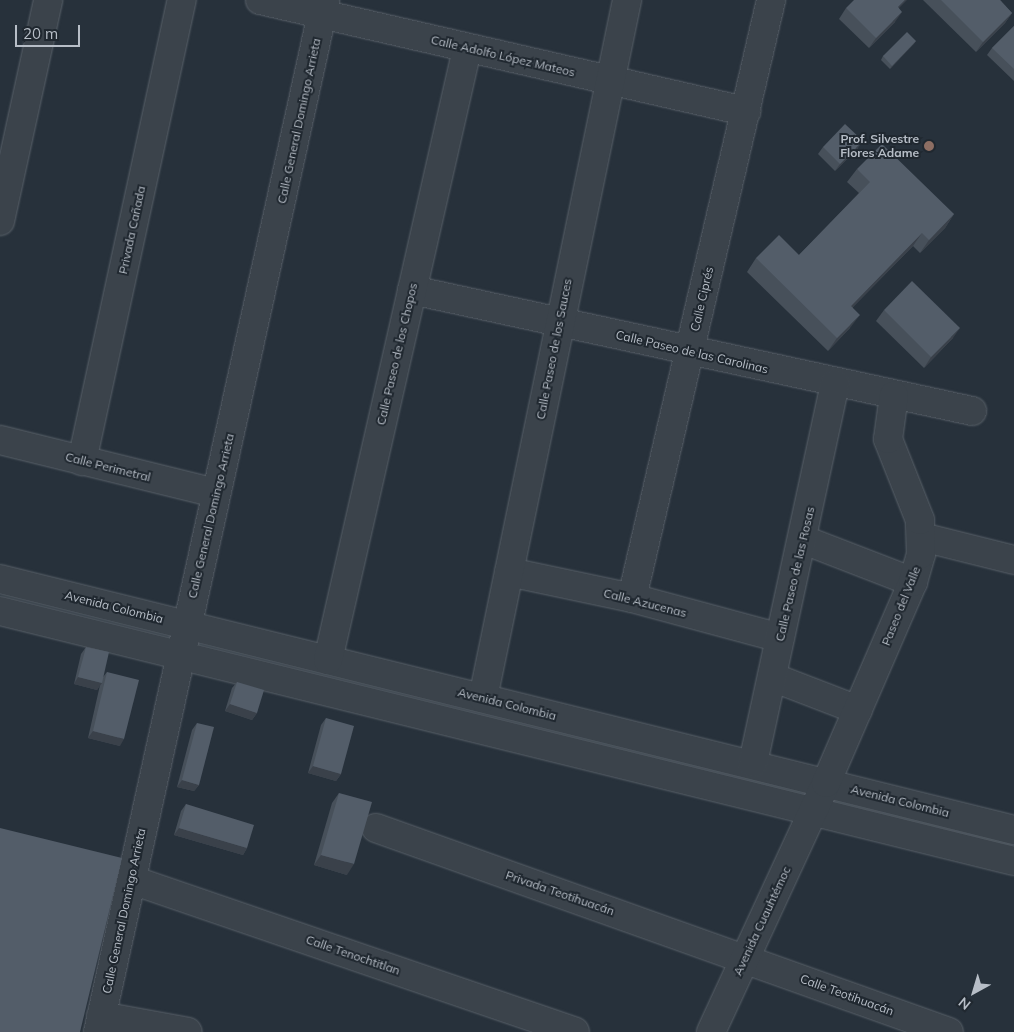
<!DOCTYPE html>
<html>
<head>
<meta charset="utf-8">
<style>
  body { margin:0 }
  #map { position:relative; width:1014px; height:1032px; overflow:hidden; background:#27313b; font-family:Mulish,sans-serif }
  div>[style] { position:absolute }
  .roads { filter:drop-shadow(0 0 1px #596169) drop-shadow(0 0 1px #596169) }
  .minor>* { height:28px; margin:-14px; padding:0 14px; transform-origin:14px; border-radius:14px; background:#3b434b }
  .wall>* { inset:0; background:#47505a }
  .shaded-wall>* { inset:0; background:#3a414a }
  .building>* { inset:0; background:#535d69 }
  .dots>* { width:14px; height:14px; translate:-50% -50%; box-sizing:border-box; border:2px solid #202830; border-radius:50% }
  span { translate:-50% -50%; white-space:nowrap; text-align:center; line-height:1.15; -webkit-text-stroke:4px #202830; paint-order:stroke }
  .street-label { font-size:12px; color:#b7bec7 }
  .poi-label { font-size:12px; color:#b7bec7; font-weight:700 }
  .right { translate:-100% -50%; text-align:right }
  .north { position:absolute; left:949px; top:967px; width:50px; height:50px; -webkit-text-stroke:4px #202830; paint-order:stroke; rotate:219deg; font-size:14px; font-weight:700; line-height:20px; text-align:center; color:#b7bec7 }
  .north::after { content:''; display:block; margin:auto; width:18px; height:22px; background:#b7bec7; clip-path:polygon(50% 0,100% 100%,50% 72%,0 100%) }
  .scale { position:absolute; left:15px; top:25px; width:65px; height:22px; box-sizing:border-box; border:2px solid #b7bec7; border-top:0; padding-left:6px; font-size:15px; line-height:18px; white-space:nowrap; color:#b7bec7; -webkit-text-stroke:4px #202830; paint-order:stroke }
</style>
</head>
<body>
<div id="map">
  <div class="roads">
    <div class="minor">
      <i style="left:260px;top:0;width:499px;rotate:12.9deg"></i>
      <i style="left:0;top:221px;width:226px;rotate:-77.7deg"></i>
      <i style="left:412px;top:290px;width:573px;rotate:12.19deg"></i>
      <i style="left:0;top:440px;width:222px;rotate:13.8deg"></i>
      <i style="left:82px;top:461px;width:472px;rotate:-77.8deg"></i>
      <i style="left:922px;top:537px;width:95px;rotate:14deg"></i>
      <i style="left:804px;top:540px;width:117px;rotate:21.1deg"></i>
      <i style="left:509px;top:572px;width:126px;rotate:11.9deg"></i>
      <i style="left:632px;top:598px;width:153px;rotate:15.1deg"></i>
      <i style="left:0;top:579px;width:1045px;rotate:13.9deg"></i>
      <i style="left:632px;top:598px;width:614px;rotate:-76.91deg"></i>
      <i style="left:0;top:611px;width:1044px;rotate:13.85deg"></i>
      <i style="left:328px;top:660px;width:627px;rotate:-77.18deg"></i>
      <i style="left:772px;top:677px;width:92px;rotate:21deg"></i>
      <i style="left:483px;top:698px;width:713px;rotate:-78.34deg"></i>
      <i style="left:753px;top:763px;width:388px;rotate:-77.8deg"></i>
      <i style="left:376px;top:828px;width:608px;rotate:19.6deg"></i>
      <i style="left:132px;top:880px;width:468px;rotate:18.9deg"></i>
      <i style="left:101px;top:1016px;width:88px;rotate:10.4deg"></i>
      <i style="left:98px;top:1032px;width:1057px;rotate:-77.59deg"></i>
      <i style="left:711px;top:1032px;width:274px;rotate:-65.2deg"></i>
      <i style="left:826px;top:783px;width:219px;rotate:-66.6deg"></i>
      <i style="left:913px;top:582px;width:29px;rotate:-74deg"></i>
      <i style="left:921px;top:554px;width:34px;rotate:-92deg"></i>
      <i style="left:920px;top:520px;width:87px;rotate:-111.6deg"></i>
      <i style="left:888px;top:439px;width:44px;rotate:-82.2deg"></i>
    </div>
  </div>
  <div class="wall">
    <i style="clip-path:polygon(923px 0,1000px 0,1012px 13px,1005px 23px,976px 52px)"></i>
    <i style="clip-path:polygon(846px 8px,895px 22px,869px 48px,839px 19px)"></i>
    <i style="clip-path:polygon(1014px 26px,1014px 81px,987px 55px,992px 48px)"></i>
    <i style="clip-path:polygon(916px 41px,890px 69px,881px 60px,883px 56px)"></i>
    <i style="clip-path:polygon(823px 147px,858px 148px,835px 171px,818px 154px)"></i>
    <i style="clip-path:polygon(857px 169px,954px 214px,945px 228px,920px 253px,913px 246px,853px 307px,850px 328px,828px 351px,747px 272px,756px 258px,799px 255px,859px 193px,847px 182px)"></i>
    <i style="clip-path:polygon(884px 310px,953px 338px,924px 368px,876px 321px)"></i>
    <i style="clip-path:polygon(86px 647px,103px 677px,107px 672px,120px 746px,88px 738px,100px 685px,97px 690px,74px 684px,81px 654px)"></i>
    <i style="clip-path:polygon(237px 682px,257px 713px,252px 720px,225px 711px,232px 688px)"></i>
    <i style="clip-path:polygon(326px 718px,341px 774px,336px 781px,308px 773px,321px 725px)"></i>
    <i style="clip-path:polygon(197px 723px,199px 785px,194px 791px,177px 787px,192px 730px)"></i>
    <i style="clip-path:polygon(339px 793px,347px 875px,314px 865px,332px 803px)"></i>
    <i style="clip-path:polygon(186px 804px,247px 848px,243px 855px,174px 835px,181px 811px)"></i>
  </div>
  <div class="shaded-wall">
    <i style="clip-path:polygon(905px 0,907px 0,890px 17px,898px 7px)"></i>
    <i style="clip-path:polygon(902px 12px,895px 22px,869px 48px,876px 38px)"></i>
    <i style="clip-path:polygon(1012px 13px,1005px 23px,976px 52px,983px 42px)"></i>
    <i style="clip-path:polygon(916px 41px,914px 44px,890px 69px,892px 66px)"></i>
    <i style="clip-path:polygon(863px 141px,858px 148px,835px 171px,840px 164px)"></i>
    <i style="clip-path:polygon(954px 214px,945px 228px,920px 253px,929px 240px)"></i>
    <i style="clip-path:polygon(922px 233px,913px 246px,841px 319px,851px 306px)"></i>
    <i style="clip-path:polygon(860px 315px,850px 328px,828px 351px,837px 338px)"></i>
    <i style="clip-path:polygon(960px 328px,953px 338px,924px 368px,931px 357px)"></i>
    <i style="clip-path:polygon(78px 677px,102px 683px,97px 690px,74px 684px)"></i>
    <i style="clip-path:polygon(230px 704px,257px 713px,252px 720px,225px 711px)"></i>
    <i style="clip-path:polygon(93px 731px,124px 739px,120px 746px,88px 738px)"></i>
    <i style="clip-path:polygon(313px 766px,341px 774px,336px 781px,308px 773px)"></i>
    <i style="clip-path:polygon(182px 780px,199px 785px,194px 791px,177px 787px)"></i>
    <i style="clip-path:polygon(179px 828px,247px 848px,243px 855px,174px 835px)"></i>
    <i style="clip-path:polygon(321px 855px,354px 864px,347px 875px,314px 865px)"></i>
  </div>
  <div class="building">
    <i style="clip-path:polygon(854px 0,905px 0,898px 7px,902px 12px,876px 38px,846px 8px)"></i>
    <i style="clip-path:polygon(941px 0,1000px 0,1012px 13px,983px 42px)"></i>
    <i style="clip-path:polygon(1014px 26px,1014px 69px,992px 48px)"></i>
    <i style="clip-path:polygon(907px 32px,916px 41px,892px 66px,883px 56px)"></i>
    <i style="clip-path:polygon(845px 124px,863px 141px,840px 164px,823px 147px)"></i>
    <i style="clip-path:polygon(882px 144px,954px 214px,929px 240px,922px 233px,851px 306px,860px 315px,837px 338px,756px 258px,779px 235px,799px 255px,870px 182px,857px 169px)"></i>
    <i style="clip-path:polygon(912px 281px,960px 328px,931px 357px,884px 310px)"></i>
    <i style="clip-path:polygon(86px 647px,109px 652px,102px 683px,78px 677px)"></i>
    <i style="clip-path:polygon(107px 672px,139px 680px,124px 739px,93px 731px)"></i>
    <i style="clip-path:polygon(237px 682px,264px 690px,257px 713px,230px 704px)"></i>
    <i style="clip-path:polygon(326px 718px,354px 726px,341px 774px,313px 766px)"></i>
    <i style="clip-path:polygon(197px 723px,214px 727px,199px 785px,182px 780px)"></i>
    <i style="clip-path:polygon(339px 793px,372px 802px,354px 864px,321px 855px)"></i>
    <i style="clip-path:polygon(186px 804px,254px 825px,247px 848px,179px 828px)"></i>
    <i style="clip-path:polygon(0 828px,122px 858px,80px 1032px,0 1032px)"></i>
  </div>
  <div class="dots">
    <i style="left:929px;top:146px;background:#8d6e63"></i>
  </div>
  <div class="street-label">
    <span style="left:503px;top:56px;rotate:13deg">Calle Adolfo López Mateos</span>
    <span style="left:299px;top:121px;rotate:-78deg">Calle General Domingo Arrieta</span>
    <span style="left:132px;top:230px;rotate:-78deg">Privada Cañada</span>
    <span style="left:702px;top:299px;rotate:-77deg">Calle Ciprés</span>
    <span style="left:554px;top:349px;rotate:-79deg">Calle Paseo de los Sauces</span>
    <span style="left:692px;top:352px;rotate:13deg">Calle Paseo de las Carolinas</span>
    <span style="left:397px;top:354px;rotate:-77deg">Calle Paseo de los Chopos</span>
    <span style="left:108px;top:467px;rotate:14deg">Calle Perimetral</span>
    <span style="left:211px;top:516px;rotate:-77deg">Calle General Domingo Arrieta</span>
    <span style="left:795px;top:574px;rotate:-77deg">Calle Paseo de las Rosas</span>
    <span style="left:645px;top:603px;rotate:14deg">Calle Azucenas</span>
    <span style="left:901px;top:606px;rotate:-68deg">Paseo del Valle</span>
    <span style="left:114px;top:607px;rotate:14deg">Avenida Colombia</span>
    <span style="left:507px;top:704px;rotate:14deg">Avenida Colombia</span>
    <span style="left:900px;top:801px;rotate:14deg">Avenida Colombia</span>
    <span style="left:560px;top:893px;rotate:19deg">Privada Teotihuacán</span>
    <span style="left:124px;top:911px;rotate:-78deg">Calle General Domingo Arrieta</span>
    <span style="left:762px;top:921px;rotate:-65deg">Avenida Cuauhtémoc</span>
    <span style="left:353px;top:955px;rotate:19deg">Calle Tenochtitlan</span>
    <span style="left:847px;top:995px;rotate:20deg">Calle Teotihuacán</span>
  </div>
  <div class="poi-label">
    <span class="right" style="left:919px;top:146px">Prof. Silvestre<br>Flores Adame</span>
  </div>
  <div class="north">N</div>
  <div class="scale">20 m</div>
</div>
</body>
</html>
